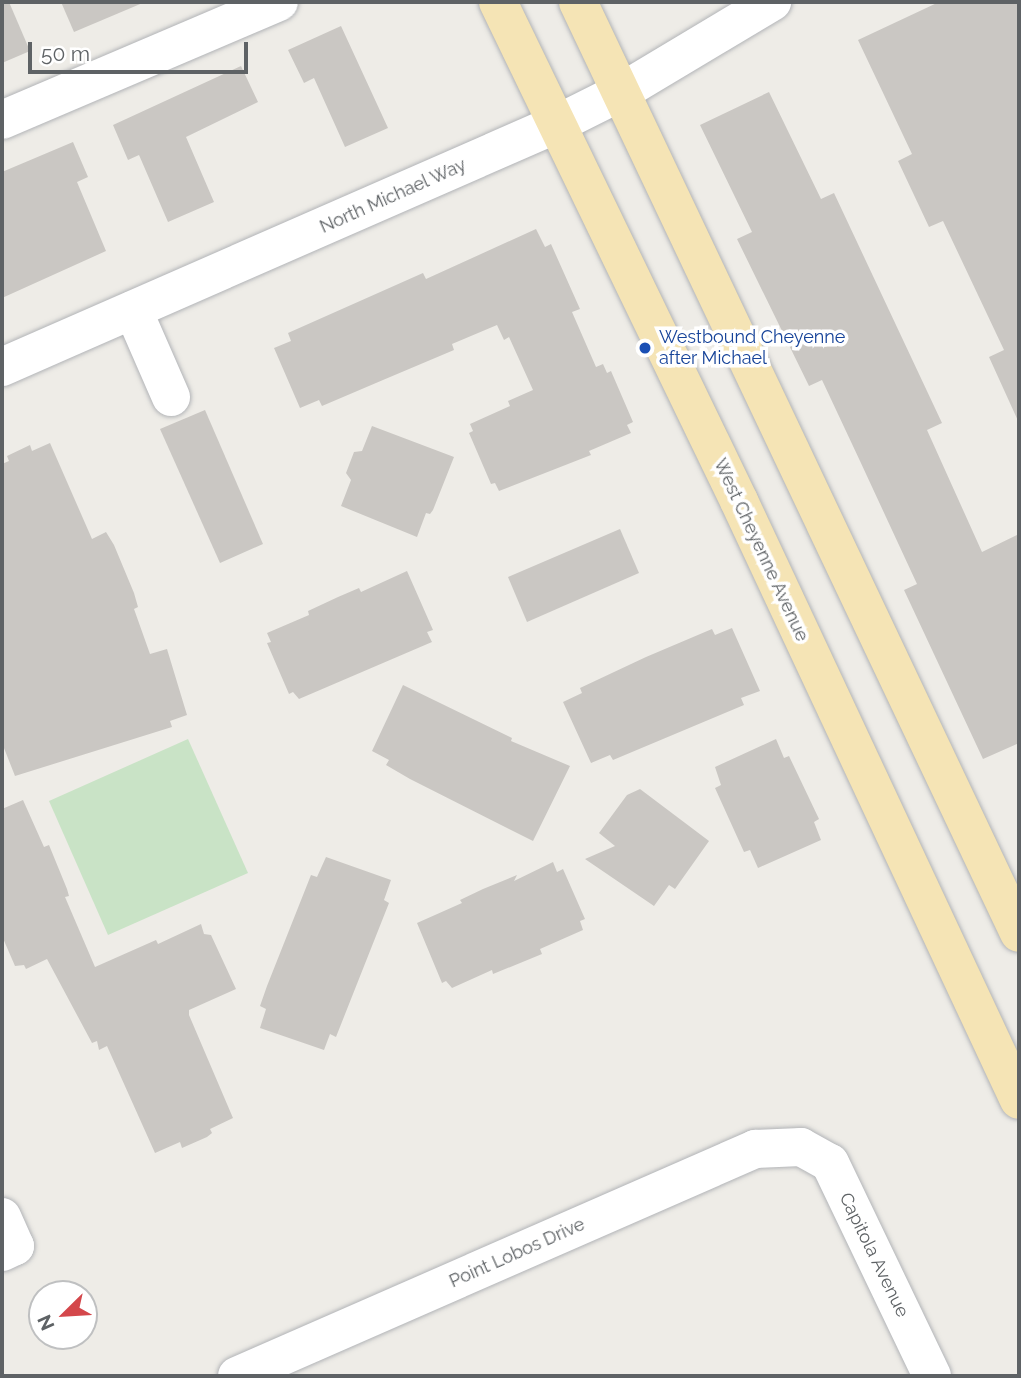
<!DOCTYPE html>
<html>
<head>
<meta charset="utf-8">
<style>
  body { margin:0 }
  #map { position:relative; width:1021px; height:1378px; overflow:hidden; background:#eeece7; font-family:Raleway,sans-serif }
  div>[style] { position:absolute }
  .green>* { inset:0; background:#c9e3c6 }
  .building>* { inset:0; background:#cac7c3 }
  .roads { filter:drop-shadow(0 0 2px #b2b4b7) drop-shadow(0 0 2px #b2b4b7) }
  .minor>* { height:38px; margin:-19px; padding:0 19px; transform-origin:19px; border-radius:19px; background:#fff }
  .major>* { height:38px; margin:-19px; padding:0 19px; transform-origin:19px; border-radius:19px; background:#f5e4b5 }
  .dots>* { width:19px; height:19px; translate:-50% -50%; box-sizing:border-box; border:4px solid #fff; border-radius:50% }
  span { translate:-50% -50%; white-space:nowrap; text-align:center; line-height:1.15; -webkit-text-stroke:7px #fff; paint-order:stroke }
  .street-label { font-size:18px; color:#5e6265 }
  .transit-label { font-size:18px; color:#164399 }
  .left { translate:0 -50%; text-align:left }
  .frame { position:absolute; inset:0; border:4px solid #5e6265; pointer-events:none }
  .north { position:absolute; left:28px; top:1280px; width:70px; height:70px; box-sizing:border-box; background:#fff; border:2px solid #bfc0c1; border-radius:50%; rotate:246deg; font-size:19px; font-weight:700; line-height:28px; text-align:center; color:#5e6265 }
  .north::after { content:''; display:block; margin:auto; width:24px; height:32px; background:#d4474b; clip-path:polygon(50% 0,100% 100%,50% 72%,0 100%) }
  .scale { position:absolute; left:28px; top:42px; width:220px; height:32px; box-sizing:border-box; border:4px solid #5e6265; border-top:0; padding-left:9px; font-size:21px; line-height:24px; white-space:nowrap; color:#5e6265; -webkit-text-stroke:5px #fff; paint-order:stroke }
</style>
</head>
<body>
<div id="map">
  <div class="green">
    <i style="clip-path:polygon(188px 739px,248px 873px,108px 935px,49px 801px)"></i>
  </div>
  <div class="building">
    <i style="clip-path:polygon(2px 2px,9px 2px,30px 51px,2px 63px)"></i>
    <i style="clip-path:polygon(61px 2px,145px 2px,74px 32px)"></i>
    <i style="clip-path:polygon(939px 2px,1019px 2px,1019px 423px,989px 357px,1004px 350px,943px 221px,929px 227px,898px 161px,912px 154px,858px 40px)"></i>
    <i style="clip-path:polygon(341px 26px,388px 128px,345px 147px,314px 78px,304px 83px,288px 50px)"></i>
    <i style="clip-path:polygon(241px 66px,258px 102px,186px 137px,214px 202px,168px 222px,139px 155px,128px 160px,113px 125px)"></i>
    <i style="clip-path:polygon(769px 92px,821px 199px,834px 193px,942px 423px,927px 430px,982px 552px,1019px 534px,1019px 743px,983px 759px,904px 590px,917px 584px,860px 461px,822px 380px,809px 386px,737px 239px,752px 232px,700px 125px)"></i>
    <i style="clip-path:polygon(73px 142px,88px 177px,77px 182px,106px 251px,2px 298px,2px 172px)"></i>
    <i style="clip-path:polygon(536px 229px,545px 247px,551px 244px,580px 309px,572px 312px,596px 367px,603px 364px,607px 373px,611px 371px,633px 422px,627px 425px,631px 433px,589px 451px,591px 455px,499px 491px,495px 483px,491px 484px,469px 433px,473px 431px,470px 424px,510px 406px,508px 401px,533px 390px,509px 337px,504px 340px,497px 325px,452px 344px,454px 350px,383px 380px,322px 406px,319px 400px,300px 408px,274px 348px,291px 341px,288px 333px,423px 273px,426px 279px)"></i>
    <i style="clip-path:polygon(205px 410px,263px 544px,220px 563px,160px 429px)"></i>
    <i style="clip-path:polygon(372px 426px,454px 457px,433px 510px,430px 514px,426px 513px,417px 537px,341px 506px,351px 480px,346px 473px,354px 452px,362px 451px)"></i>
    <i style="clip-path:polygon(50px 443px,92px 539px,106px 532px,114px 545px,134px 593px,138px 607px,134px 609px,150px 654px,167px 649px,187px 715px,170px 721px,172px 727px,15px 776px,2px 743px,2px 464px,9px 461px,7px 456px,30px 445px,32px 451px)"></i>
    <i style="clip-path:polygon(620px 529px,639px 573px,527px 622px,508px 577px)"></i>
    <i style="clip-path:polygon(407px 571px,433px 630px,427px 632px,432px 642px,299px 699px,293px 692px,289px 694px,267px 643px,271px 642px,267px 633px,309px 615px,308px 611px,338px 597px,359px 588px,361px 592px)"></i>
    <i style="clip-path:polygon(732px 628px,760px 691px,741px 698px,744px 705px,613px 760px,610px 755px,591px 763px,563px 702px,582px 693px,580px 688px,646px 657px,712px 629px,715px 635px)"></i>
    <i style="clip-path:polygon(403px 685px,512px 738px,511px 741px,570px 766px,533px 841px,410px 779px,386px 765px,389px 760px,372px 751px)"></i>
    <i style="clip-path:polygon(776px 739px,784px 758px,789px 756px,819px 819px,814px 822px,821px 840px,758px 868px,750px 850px,744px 852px,715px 788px,721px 785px,715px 767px)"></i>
    <i style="clip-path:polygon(640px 789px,709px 841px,675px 889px,669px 885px,654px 906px,585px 859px,615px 846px,599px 833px,627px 795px)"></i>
    <i style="clip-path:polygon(23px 800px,44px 847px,49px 845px,67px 889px,69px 896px,65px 897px,95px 967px,156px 940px,158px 944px,201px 924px,204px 934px,211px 935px,236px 989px,189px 1010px,189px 1015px,233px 1118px,210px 1129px,212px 1133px,207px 1137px,182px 1148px,180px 1142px,155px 1153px,107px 1046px,99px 1050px,97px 1041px,92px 1043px,47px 959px,26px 969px,24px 965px,15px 966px,2px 936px,2px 809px)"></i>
    <i style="clip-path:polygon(326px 857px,391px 880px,384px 900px,389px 903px,336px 1037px,330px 1034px,324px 1050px,260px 1028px,266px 1009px,260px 1006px,267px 986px,311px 875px,317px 877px)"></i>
    <i style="clip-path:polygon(553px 862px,557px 872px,563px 869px,585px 919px,580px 921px,583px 930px,540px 949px,542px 954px,493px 974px,492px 970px,452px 988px,446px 981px,442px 983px,417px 923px,462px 903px,460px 900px,483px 889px,517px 875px,514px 881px)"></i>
  </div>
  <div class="roads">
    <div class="minor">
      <i style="left:2px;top:120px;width:301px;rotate:-23.1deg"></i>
      <i style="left:133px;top:310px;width:95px;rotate:66.4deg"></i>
      <i style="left:2px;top:367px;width:608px;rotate:-23.66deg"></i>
      <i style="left:559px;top:123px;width:72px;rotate:-26.6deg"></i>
      <i style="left:623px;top:91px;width:174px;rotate:-30.9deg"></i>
      <i style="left:2px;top:1217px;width:32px;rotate:66deg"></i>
      <i style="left:15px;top:1246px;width:14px;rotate:155deg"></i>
      <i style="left:237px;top:1376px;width:566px;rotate:-23.66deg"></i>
      <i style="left:755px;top:1149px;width:46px;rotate:-2.5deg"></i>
      <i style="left:801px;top:1147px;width:33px;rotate:29deg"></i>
      <i style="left:830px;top:1163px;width:236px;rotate:64.4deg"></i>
    </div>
    <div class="major">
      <i style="left:498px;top:2px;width:554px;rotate:64.22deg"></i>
      <i style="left:739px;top:501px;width:661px;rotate:64.95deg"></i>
      <i style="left:578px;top:2px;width:1030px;rotate:64.65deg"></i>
    </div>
  </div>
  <div class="dots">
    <i style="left:645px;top:348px;background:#1a4fb4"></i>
  </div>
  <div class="street-label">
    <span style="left:393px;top:196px;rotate:-24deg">North Michael Way</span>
    <span style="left:761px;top:550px;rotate:65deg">West Cheyenne Avenue</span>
    <span style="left:517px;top:1253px;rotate:-24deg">Point Lobos Drive</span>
    <span style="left:874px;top:1255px;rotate:64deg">Capitola Avenue</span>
  </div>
  <div class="transit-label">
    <span class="left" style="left:659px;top:348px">Westbound Cheyenne<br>after Michael</span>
  </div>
  <div class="frame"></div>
  <div class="north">N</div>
  <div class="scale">50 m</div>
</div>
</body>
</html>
